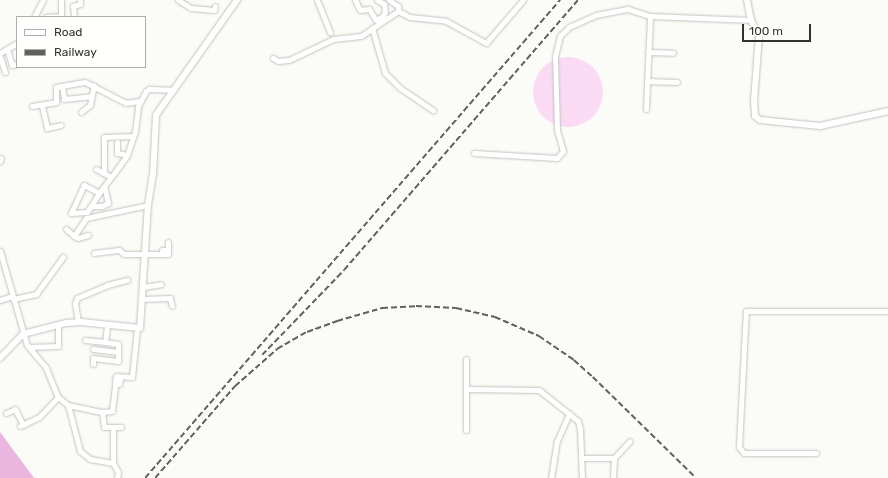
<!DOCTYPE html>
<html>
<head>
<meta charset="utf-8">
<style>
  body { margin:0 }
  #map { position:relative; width:888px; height:478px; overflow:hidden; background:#fbfbf7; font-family:Rubik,sans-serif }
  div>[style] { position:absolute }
  .green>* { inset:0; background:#fadbf3 }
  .round { border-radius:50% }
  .water>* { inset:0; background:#eab6df }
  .roads { filter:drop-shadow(0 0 1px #c2c2be) drop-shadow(0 0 1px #c2c2be) }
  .minor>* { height:5px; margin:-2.5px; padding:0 2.5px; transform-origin:2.5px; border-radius:2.5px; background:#fff }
  .tertiary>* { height:6px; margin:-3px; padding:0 3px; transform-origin:3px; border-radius:3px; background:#fff }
  .rail>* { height:1.5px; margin-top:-0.75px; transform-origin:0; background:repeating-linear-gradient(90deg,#60605e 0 6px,transparent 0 9px) }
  span { translate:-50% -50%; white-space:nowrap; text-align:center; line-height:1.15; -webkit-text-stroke:3px #fffffe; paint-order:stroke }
  .legend { position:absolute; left:16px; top:16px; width:130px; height:52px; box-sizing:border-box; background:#fffffe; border:1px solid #adadab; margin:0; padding:5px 7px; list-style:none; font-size:12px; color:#31312f }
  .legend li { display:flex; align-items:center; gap:8px; height:20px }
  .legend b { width:20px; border:1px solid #adadab }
  .scale { position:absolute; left:742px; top:24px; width:69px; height:18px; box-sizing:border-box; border:2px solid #31312f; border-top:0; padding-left:5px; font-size:12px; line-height:14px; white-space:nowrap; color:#31312f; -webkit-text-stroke:3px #fffffe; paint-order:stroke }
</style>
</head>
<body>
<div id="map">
  <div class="green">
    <i class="round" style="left:533px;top:57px;width:70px;height:70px"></i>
  </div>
  <div class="water">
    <i style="clip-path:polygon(0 432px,34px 478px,0 478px)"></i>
  </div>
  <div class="roads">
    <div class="minor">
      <i style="left:178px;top:0;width:15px;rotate:32deg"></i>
      <i style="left:191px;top:8px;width:23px;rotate:5deg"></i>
      <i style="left:214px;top:10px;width:4px;rotate:-76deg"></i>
      <i style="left:317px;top:0;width:35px;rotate:68deg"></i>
      <i style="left:355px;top:0;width:11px;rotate:63deg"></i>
      <i style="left:360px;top:10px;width:9px;rotate:-6deg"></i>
      <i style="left:369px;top:9px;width:13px;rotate:58deg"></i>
      <i style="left:376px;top:20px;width:8px;rotate:-30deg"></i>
      <i style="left:383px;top:16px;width:4px;rotate:-63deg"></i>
      <i style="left:385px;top:12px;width:8px;rotate:-97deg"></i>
      <i style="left:384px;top:4px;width:8px;rotate:-150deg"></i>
      <i style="left:398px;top:11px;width:13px;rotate:27deg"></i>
      <i style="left:410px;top:17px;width:36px;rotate:6deg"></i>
      <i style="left:446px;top:21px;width:46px;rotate:28.8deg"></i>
      <i style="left:486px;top:43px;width:57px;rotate:-49.3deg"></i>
      <i style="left:34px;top:17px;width:19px;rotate:-62deg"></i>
      <i style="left:46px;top:17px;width:15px;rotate:-4deg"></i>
      <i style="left:61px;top:16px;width:16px;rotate:-90deg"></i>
      <i style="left:74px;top:17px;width:11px;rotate:-95deg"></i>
      <i style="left:73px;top:6px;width:7px;rotate:-16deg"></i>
      <i style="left:80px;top:4px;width:4px;rotate:-90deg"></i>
      <i style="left:372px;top:28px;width:47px;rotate:73.9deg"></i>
      <i style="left:385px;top:73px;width:21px;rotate:45deg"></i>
      <i style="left:400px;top:88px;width:40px;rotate:34deg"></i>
      <i style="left:7px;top:49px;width:17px;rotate:73deg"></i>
      <i style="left:12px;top:65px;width:5px;rotate:-11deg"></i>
      <i style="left:648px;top:52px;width:25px;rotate:2deg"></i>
      <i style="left:0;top:53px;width:20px;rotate:-30deg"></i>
      <i style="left:0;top:57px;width:16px;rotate:72deg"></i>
      <i style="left:273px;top:58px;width:6px;rotate:31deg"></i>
      <i style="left:278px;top:61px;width:11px;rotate:-5deg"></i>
      <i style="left:289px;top:60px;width:49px;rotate:-25.5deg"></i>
      <i style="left:333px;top:39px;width:28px;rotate:-6deg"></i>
      <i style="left:361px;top:36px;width:45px;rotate:-34deg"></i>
      <i style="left:398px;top:11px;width:5px;rotate:-90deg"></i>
      <i style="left:398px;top:6px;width:11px;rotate:-146deg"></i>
      <i style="left:647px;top:81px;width:30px;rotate:2deg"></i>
      <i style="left:62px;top:86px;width:13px;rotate:81deg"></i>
      <i style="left:64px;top:99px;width:27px;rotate:-6deg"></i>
      <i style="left:32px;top:106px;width:24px;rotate:-9deg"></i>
      <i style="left:56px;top:102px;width:15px;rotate:-90deg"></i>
      <i style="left:56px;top:87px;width:29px;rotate:-10deg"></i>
      <i style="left:85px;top:82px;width:46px;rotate:27.1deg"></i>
      <i style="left:126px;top:103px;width:13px;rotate:-9deg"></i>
      <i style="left:42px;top:106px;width:23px;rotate:77deg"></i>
      <i style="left:47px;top:128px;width:14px;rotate:-12deg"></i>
      <i style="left:646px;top:109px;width:93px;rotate:-87.5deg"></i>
      <i style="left:81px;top:112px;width:11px;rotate:-38deg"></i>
      <i style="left:90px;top:105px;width:20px;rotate:-79deg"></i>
      <i style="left:117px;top:142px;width:11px;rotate:90deg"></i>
      <i style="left:117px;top:153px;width:10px;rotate:11deg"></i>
      <i style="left:474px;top:153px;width:83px;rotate:3.4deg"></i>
      <i style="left:557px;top:158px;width:9px;rotate:-49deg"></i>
      <i style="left:563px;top:151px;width:22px;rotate:-106deg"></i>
      <i style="left:557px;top:130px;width:74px;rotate:-91.5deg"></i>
      <i style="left:555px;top:56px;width:21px;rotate:-76deg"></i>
      <i style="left:560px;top:36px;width:13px;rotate:-45deg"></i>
      <i style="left:569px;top:27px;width:30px;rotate:-24deg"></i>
      <i style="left:596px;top:15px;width:33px;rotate:-11deg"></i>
      <i style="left:628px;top:9px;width:23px;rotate:18deg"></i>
      <i style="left:650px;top:16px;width:101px;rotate:2.3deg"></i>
      <i style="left:0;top:161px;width:3px;rotate:-72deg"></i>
      <i style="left:96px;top:169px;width:17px;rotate:28deg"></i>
      <i style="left:104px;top:173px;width:36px;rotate:-90deg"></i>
      <i style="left:104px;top:137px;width:29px;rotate:-2deg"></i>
      <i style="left:99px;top:193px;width:17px;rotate:-152deg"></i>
      <i style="left:84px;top:185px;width:31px;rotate:115deg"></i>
      <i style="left:71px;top:213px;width:16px;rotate:-4deg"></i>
      <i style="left:87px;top:212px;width:7px;rotate:-56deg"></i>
      <i style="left:91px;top:206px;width:15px;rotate:-58deg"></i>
      <i style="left:99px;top:193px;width:21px;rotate:-53deg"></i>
      <i style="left:112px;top:176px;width:26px;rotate:-54deg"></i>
      <i style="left:127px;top:155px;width:24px;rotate:-71deg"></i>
      <i style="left:135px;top:132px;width:26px;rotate:-83deg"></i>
      <i style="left:138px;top:106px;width:17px;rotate:-62deg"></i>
      <i style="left:146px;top:91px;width:4px;rotate:-34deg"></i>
      <i style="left:149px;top:89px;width:24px;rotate:2deg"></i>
      <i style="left:91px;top:206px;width:11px"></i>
      <i style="left:102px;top:206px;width:7px;rotate:-27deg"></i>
      <i style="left:108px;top:203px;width:17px;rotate:-103deg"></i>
      <i style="left:66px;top:229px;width:11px;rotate:41deg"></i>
      <i style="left:88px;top:235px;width:10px;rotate:163deg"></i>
      <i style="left:78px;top:238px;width:4px;rotate:-153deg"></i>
      <i style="left:74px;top:236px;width:22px;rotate:-56deg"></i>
      <i style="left:86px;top:218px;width:63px;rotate:-11.8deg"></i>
      <i style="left:0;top:251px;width:98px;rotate:74deg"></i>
      <i style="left:27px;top:345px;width:30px;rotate:50deg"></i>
      <i style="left:46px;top:368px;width:31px;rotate:68deg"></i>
      <i style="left:58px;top:397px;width:13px;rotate:39deg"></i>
      <i style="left:68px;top:405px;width:48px;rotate:75.4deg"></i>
      <i style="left:80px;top:451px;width:13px;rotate:39deg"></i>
      <i style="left:90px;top:459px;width:23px;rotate:10deg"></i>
      <i style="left:113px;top:463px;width:10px;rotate:61deg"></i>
      <i style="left:118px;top:472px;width:6px;rotate:99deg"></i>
      <i style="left:94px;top:253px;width:25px;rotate:-7deg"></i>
      <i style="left:119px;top:250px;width:6px;rotate:39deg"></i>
      <i style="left:124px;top:254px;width:44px"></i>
      <i style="left:162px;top:254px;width:4px;rotate:-90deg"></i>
      <i style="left:162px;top:250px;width:6px"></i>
      <i style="left:168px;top:250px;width:8px;rotate:-90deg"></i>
      <i style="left:143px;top:287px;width:18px;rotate:-9deg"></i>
      <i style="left:13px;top:299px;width:24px;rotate:-12deg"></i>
      <i style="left:36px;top:294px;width:46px;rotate:-53.9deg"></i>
      <i style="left:142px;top:299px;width:28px;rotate:-2deg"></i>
      <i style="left:170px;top:298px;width:8px;rotate:76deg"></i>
      <i style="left:0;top:300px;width:13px;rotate:-18deg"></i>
      <i style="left:78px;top:322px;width:18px;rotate:-99deg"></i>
      <i style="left:75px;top:304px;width:6px;rotate:-72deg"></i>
      <i style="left:77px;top:298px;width:33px;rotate:-23deg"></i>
      <i style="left:107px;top:285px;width:21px;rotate:-14deg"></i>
      <i style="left:85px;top:340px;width:20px;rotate:6deg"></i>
      <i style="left:105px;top:342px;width:16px;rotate:-83deg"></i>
      <i style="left:29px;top:347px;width:29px;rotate:-2deg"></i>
      <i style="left:58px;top:346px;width:21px;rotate:-90deg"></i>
      <i style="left:93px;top:349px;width:25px;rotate:7deg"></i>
      <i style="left:466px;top:359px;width:71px;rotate:90deg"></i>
      <i style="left:93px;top:364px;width:6px;rotate:-90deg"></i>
      <i style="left:93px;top:358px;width:25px;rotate:7deg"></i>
      <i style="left:118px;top:361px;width:17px;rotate:-90deg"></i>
      <i style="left:118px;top:344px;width:13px;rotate:-171deg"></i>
      <i style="left:115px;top:383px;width:4px;rotate:14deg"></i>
      <i style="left:119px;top:384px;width:4px;rotate:-76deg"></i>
      <i style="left:120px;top:380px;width:5px;rotate:-169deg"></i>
      <i style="left:468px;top:389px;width:71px;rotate:0.8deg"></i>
      <i style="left:539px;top:390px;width:50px;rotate:38.5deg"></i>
      <i style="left:578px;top:421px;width:8px;rotate:76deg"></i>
      <i style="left:580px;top:429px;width:49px;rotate:87.7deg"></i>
      <i style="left:68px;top:405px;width:35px;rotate:12deg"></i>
      <i style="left:102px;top:412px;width:10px;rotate:-6deg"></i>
      <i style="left:112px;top:411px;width:35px;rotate:-83deg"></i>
      <i style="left:116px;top:376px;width:16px;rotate:4deg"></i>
      <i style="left:132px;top:377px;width:48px;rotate:-84.1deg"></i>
      <i style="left:102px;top:412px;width:15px;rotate:82deg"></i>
      <i style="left:104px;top:427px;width:17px"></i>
      <i style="left:6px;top:413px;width:10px;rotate:-24deg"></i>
      <i style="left:15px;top:409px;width:18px;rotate:63deg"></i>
      <i style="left:20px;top:426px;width:21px;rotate:-25deg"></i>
      <i style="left:39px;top:417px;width:28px;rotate:-46deg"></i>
      <i style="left:816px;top:453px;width:72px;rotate:180deg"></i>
      <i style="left:744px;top:453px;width:8px;rotate:-130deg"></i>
      <i style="left:739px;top:447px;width:136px;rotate:-87.1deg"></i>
      <i style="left:746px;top:311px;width:142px"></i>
      <i style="left:581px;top:458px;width:33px"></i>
      <i style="left:113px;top:463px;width:35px;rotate:-90deg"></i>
      <i style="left:551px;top:478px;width:37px;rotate:-81deg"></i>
      <i style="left:557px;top:441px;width:30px;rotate:-66deg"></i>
      <i style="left:613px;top:478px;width:20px;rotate:-87deg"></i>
      <i style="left:614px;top:458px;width:23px;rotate:-47deg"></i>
    </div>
    <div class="tertiary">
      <i style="left:747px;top:0;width:20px;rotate:79deg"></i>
      <i style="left:751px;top:20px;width:18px;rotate:63deg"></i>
      <i style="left:759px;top:36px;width:65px;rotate:94.4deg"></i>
      <i style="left:754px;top:101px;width:15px;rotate:86deg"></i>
      <i style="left:755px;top:116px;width:6px;rotate:39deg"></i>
      <i style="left:760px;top:120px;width:60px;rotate:5.7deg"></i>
      <i style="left:820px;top:126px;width:70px;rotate:-12.4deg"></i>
      <i style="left:0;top:358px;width:33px;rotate:-46deg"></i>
      <i style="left:23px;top:334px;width:44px;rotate:-14.3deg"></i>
      <i style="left:66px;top:323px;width:15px;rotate:-4deg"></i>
      <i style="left:81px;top:322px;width:59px;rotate:5.8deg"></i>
      <i style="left:140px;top:328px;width:123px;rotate:-86.3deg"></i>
      <i style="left:148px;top:205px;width:30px;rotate:-81deg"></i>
      <i style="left:153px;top:175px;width:60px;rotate:-87.1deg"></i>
      <i style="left:156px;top:115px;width:141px;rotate:-54.8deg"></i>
    </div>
  </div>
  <div class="rail">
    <i style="left:262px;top:355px;width:118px;rotate:-46deg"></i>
    <i style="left:344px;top:270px;width:357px;rotate:-49.1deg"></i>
    <i style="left:145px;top:478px;width:633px;rotate:-49.04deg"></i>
    <i style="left:155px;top:478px;width:122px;rotate:-49deg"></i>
    <i style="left:235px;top:386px;width:56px;rotate:-41.4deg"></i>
    <i style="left:277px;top:349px;width:34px;rotate:-30deg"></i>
    <i style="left:307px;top:332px;width:32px;rotate:-20deg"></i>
    <i style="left:337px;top:321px;width:47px;rotate:-16.1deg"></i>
    <i style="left:382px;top:308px;width:34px;rotate:-3deg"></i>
    <i style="left:416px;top:306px;width:40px;rotate:2.9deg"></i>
    <i style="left:456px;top:308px;width:40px;rotate:13deg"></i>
    <i style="left:495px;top:317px;width:48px;rotate:23.4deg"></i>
    <i style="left:539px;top:336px;width:42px;rotate:34.4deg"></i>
    <i style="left:574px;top:360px;width:25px;rotate:42deg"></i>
    <i style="left:593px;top:377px;width:144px;rotate:44.4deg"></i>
  </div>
  <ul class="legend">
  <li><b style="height:5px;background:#fff"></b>Road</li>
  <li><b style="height:5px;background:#60605e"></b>Railway</li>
  </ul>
  <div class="scale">100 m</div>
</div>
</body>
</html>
